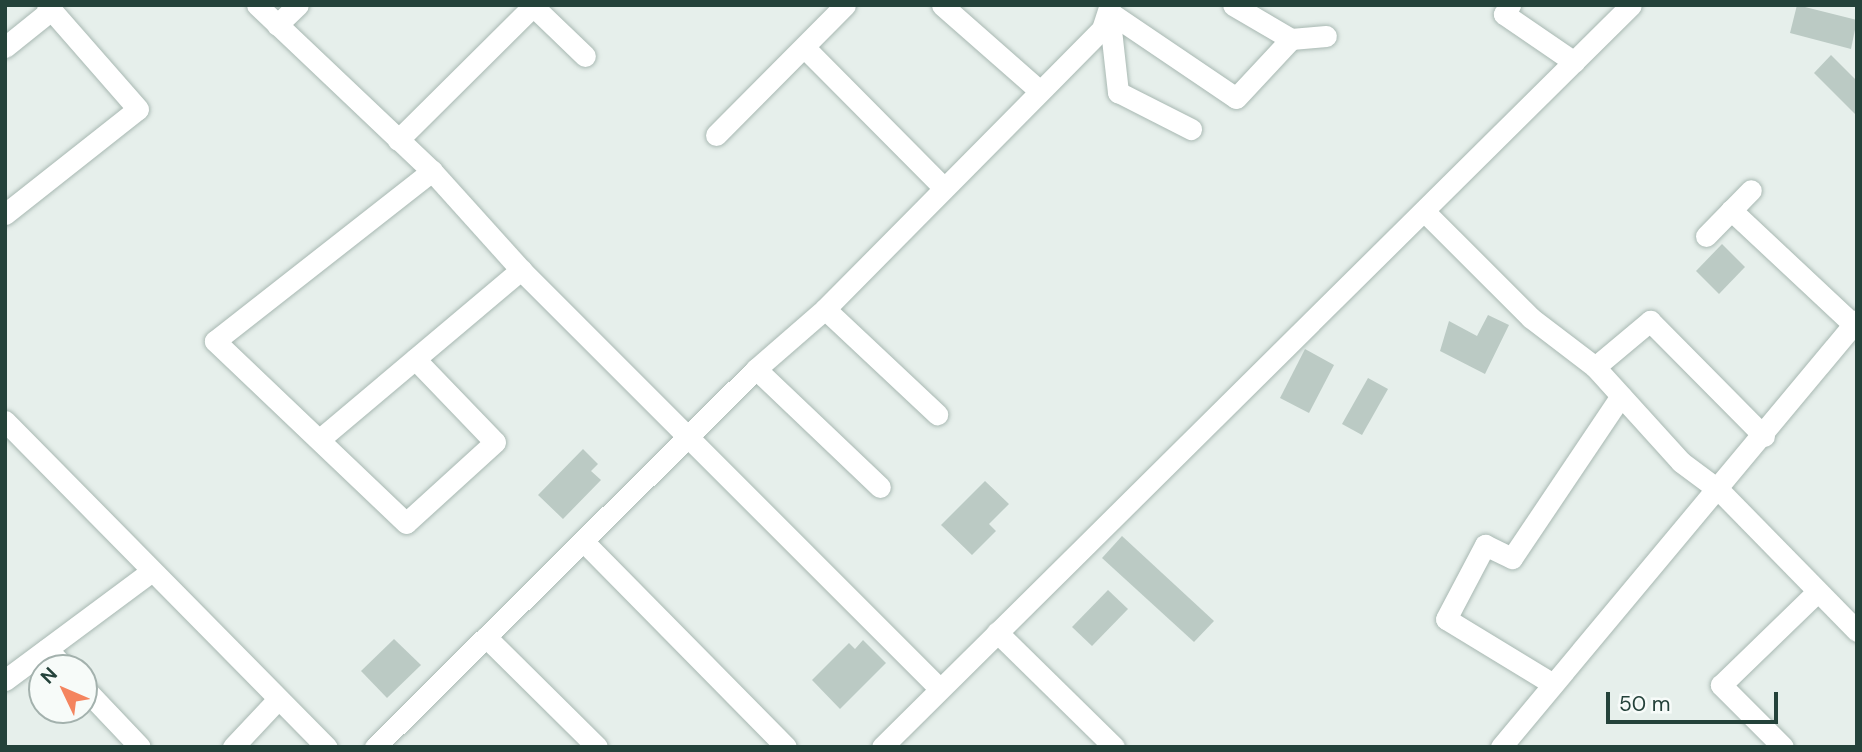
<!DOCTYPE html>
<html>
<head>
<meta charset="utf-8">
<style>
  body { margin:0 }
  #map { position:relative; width:1862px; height:752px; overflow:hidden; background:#e6efeb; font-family:"DM Sans",sans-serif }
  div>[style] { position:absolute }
  .building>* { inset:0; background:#bbcac4 }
  .roads { filter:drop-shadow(0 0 2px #a8b8b2) drop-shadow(0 0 2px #a8b8b2) }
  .minor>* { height:21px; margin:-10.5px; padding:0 10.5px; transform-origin:10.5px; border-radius:10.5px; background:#fff }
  span { translate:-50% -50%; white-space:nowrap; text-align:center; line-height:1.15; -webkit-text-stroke:5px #f7fbf9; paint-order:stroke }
  .frame { position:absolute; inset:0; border:7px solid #24423a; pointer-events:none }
  .north { position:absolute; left:28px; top:654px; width:70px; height:70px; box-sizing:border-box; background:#f7fbf9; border:2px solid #a3b1ad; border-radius:50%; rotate:314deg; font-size:19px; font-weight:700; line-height:28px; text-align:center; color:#24423a }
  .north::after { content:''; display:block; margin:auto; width:24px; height:32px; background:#f4845f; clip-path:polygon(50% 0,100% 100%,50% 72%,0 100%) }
  .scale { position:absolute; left:1606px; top:692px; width:172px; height:32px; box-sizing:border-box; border:4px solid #24423a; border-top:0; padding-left:9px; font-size:21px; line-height:24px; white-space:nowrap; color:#24423a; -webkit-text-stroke:5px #f7fbf9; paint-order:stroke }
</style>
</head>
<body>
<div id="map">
  <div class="building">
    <i style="clip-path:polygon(1797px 5px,1857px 20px,1851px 49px,1790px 33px)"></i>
    <i style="clip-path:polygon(1831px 55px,1857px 81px,1857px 116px,1814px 73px)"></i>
    <i style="clip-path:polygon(1722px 244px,1745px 267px,1719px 294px,1696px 271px)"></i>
    <i style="clip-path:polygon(1488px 315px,1509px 325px,1485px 374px,1440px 351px,1449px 321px,1477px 336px)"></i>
    <i style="clip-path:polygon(1305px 349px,1334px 365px,1309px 413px,1280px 398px)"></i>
    <i style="clip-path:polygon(1368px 378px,1388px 389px,1362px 435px,1342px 424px)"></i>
    <i style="clip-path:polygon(583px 449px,598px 464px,591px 471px,601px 480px,563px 519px,538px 495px)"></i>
    <i style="clip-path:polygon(985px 481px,1009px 504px,989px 524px,996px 531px,972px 555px,941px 525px)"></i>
    <i style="clip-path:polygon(1122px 536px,1214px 621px,1194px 642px,1102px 558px)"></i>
    <i style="clip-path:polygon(1108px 590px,1128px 609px,1092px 646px,1072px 627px)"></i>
    <i style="clip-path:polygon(394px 639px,421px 665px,387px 698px,361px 671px)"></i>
    <i style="clip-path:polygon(863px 640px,886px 663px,840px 709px,812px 680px,849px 643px,855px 649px)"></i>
  </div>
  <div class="roads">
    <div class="minor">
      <i style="left:257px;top:5px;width:241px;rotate:43.5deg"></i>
      <i style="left:432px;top:171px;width:133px;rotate:48deg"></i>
      <i style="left:521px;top:270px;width:591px;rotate:45deg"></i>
      <i style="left:942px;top:5px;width:130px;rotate:41.3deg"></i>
      <i style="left:1510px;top:5px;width:11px;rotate:124deg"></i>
      <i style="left:1504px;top:14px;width:85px;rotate:34.4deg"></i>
      <i style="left:533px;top:6px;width:72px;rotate:43.9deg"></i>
      <i style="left:1109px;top:12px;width:153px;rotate:34.1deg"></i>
      <i style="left:1236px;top:98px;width:81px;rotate:-47deg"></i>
      <i style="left:1291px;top:39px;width:67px;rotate:-149.6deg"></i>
      <i style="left:1109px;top:12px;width:81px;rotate:83.6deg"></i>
      <i style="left:1118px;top:92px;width:82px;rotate:26.9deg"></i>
      <i style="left:277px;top:25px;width:29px;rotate:-44deg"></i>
      <i style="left:1291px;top:39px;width:35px;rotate:-5deg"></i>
      <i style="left:5px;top:47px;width:59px;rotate:-38.8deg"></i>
      <i style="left:805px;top:48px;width:197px;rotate:45.2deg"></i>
      <i style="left:716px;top:135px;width:183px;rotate:-45.2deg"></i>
      <i style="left:398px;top:140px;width:192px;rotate:-44.8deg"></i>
      <i style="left:1731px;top:210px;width:167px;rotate:43.1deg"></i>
      <i style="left:1424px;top:211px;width:151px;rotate:45deg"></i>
      <i style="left:1531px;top:318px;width:81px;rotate:37.4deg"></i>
      <i style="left:1595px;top:367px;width:128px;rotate:47.8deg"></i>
      <i style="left:1681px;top:462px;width:49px;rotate:36.6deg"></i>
      <i style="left:1720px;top:491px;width:196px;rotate:45.6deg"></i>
      <i style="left:5px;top:214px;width:169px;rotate:-38.3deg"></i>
      <i style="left:138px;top:109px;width:138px;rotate:-131.2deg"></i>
      <i style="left:1706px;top:236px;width:64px;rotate:-45.6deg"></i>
      <i style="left:825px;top:309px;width:154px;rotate:43.2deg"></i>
      <i style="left:415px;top:359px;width:115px;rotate:46.1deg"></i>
      <i style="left:495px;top:442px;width:120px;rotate:137.7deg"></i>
      <i style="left:406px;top:523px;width:264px;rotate:-136.4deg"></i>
      <i style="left:215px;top:341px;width:276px;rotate:-38.1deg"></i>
      <i style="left:1595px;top:367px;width:72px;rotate:-39.9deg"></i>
      <i style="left:1650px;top:321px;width:162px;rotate:45.3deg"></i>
      <i style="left:756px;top:369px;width:171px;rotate:43.6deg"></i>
      <i style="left:5px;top:421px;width:458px;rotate:45.4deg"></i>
      <i style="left:320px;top:439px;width:263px;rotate:-40.1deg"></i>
      <i style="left:583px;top:541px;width:289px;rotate:45.4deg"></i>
      <i style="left:997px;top:632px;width:164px;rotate:44.5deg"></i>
      <i style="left:486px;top:637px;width:156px;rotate:44.7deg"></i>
      <i style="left:47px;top:649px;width:26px;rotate:47deg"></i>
      <i style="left:5px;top:680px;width:179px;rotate:-36.6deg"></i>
      <i style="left:1553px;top:684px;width:125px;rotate:-148.7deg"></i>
      <i style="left:1446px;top:619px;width:84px;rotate:-62.2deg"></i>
      <i style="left:1485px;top:545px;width:30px;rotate:26deg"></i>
      <i style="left:1512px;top:558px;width:195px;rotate:-56.1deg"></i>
      <i style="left:84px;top:688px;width:81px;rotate:46.5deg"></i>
      <i style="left:233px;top:747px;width:66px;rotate:-46.8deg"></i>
      <i style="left:375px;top:747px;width:537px;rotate:-44.77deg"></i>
      <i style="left:756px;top:369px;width:91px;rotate:-41deg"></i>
      <i style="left:825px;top:309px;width:394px;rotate:-45.3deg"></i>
      <i style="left:1102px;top:29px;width:25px;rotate:-72deg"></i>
      <i style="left:882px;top:747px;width:1054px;rotate:-44.73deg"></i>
      <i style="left:1501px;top:747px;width:556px;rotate:-50.18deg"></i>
      <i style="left:1783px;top:747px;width:88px;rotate:-135deg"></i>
      <i style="left:1721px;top:685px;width:132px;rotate:-44.1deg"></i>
    </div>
  </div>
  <div class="frame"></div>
  <div class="north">N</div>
  <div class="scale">50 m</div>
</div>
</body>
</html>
